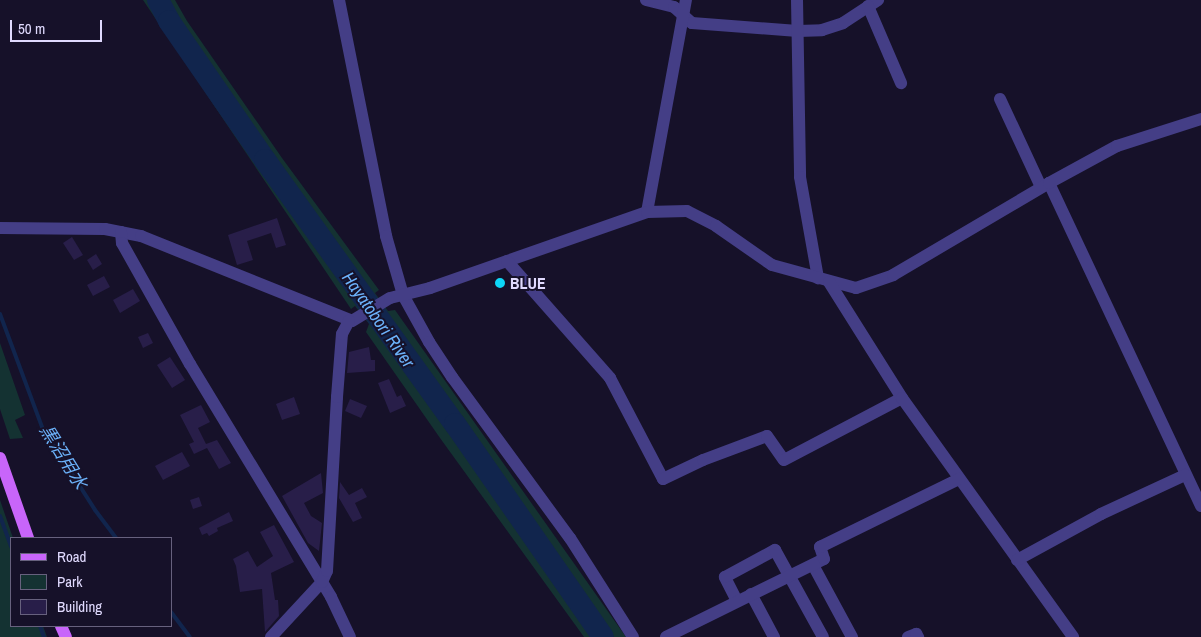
<!DOCTYPE html>
<html>
<head>
<meta charset="utf-8">
<style>
  body { margin:0 }
  #map { position:relative; width:1201px; height:637px; overflow:hidden; background:#161129; font-family:"Archivo Narrow","Noto Sans JP",sans-serif }
  div>[style] { position:absolute }
  .green>* { inset:0; background:#143232 }
  .stream>* { height:4px; margin:-2px; padding:0 2px; transform-origin:2px; border-radius:2px; background:#11254d }
  .river>* { height:22px; margin:-11px; padding:0 11px; transform-origin:11px; border-radius:11px; background:#11254d }
  .building>* { inset:0; background:#281e49 }
  .minor>* { height:12px; margin:-6px; padding:0 6px; transform-origin:6px; border-radius:6px; background:#443e86 }
  .major>* { height:12px; margin:-6px; padding:0 6px; transform-origin:6px; border-radius:6px; background:#c865fa }
  .dots>* { width:14px; height:14px; translate:-50% -50%; box-sizing:border-box; border:2px solid #161129; border-radius:50% }
  span { translate:-50% -50%; white-space:nowrap; text-align:center; line-height:1.15; -webkit-text-stroke:4px #161129; paint-order:stroke }
  .poi-label { font-size:16px; color:#e0dafe; font-weight:700 }
  .left { translate:0 -50%; text-align:left }
  .water-label { font-size:18px; color:#6cb2fa; font-style:italic }
  .legend { position:absolute; left:10px; top:537px; width:162px; height:90px; box-sizing:border-box; background:#161129; border:1px solid #67617e; margin:0; padding:6px 9px; list-style:none; font-size:15px; color:#e0dafe }
  .legend li { display:flex; align-items:center; gap:10px; height:25px }
  .legend b { width:25px; border:1px solid #67617e }
  .scale { position:absolute; left:10px; top:20px; width:92px; height:22px; box-sizing:border-box; border:2px solid #e0dafe; border-top:0; padding-left:6px; font-size:15px; line-height:18px; white-space:nowrap; color:#e0dafe; -webkit-text-stroke:4px #161129; paint-order:stroke }
</style>
</head>
<body>
<div id="map">
  <div class="green">
    <i style="clip-path:polygon(143px 0,149px 0,248px 146px,596px 637px,584px 637px,440px 438px,366px 332px,369px 324px,355px 306px,351px 309px)"></i>
    <i style="clip-path:polygon(167px 0,175px 0,187px 21px,282px 158px,379px 290px,375px 293px,388px 311px,395px 310px,626px 637px,614px 637px,215px 76px)"></i>
    <i style="clip-path:polygon(0 343px,25px 415px,15px 420px,23px 438px,10px 439px,0 409px)"></i>
    <i style="clip-path:polygon(0 500px,13px 538px,11px 538px,11px 626px,43px 626px,47px 637px,0 637px)"></i>
  </div>
  <div class="stream">
    <i style="left:0;top:314px;width:121px;rotate:69.6deg"></i>
    <i style="left:42px;top:427px;width:98px;rotate:57.4deg"></i>
    <i style="left:95px;top:510px;width:35px;rotate:53deg"></i>
    <i style="left:0;top:516px;width:33px;rotate:70deg"></i>
    <i style="left:171px;top:612px;width:31px;rotate:53deg"></i>
    <i style="left:40px;top:626px;width:12px;rotate:70deg"></i>
  </div>
  <div class="river">
    <i style="left:158px;top:0;width:24px;rotate:62deg"></i>
    <i style="left:169px;top:21px;width:169px;rotate:55.4deg"></i>
    <i style="left:265px;top:160px;width:325px;rotate:54.3deg"></i>
    <i style="left:455px;top:424px;width:259px;rotate:55.2deg"></i>
  </div>
  <div class="building">
    <i style="clip-path:polygon(277px 218px,286px 245px,276px 248px,271px 233px,247px 241px,253px 260px,237px 265px,228px 235px)"></i>
    <i style="clip-path:polygon(72px 237px,83px 255px,74px 260px,63px 243px)"></i>
    <i style="clip-path:polygon(96px 254px,102px 264px,93px 270px,87px 260px)"></i>
    <i style="clip-path:polygon(104px 276px,110px 287px,93px 296px,87px 285px)"></i>
    <i style="clip-path:polygon(133px 289px,140px 301px,120px 313px,113px 300px)"></i>
    <i style="clip-path:polygon(148px 333px,153px 343px,143px 348px,138px 337px)"></i>
    <i style="clip-path:polygon(369px 347px,371px 360px,375px 360px,375px 371px,347px 373px,349px 352px)"></i>
    <i style="clip-path:polygon(170px 357px,185px 380px,172px 388px,157px 365px)"></i>
    <i style="clip-path:polygon(389px 379px,397px 397px,401px 395px,406px 406px,390px 413px,378px 383px)"></i>
    <i style="clip-path:polygon(294px 397px,300px 414px,282px 420px,276px 404px)"></i>
    <i style="clip-path:polygon(350px 399px,367px 406px,361px 418px,345px 411px)"></i>
    <i style="clip-path:polygon(201px 405px,210px 422px,198px 428px,206px 444px,217px 440px,231px 463px,219px 469px,207px 448px,194px 454px,189px 444px,194px 442px,180px 415px)"></i>
    <i style="clip-path:polygon(182px 452px,190px 466px,163px 480px,155px 466px)"></i>
    <i style="clip-path:polygon(321px 473px,323px 493px,304px 503px,311px 516px,322px 523px,319px 551px,308px 543px,282px 496px)"></i>
    <i style="clip-path:polygon(340px 482px,349px 495px,362px 488px,367px 497px,355px 503px,362px 518px,353px 522px,339px 498px)"></i>
    <i style="clip-path:polygon(199px 497px,202px 506px,193px 509px,190px 500px)"></i>
    <i style="clip-path:polygon(229px 512px,233px 521px,217px 528px,218px 531px,209px 536px,207px 533px,202px 535px,199px 528px)"></i>
    <i style="clip-path:polygon(274px 525px,294px 562px,271px 573px,275px 600px,278px 600px,279px 616px,265px 632px,262px 589px,240px 592px,236px 566px,233px 559px,248px 551px,257px 567px,273px 556px,260px 532px)"></i>
  </div>
  <div class="minor">
    <i style="left:339px;top:0;width:241px;rotate:78.7deg"></i>
    <i style="left:386px;top:236px;width:61px;rotate:73.9deg"></i>
    <i style="left:403px;top:295px;width:54px;rotate:61deg"></i>
    <i style="left:429px;top:342px;width:42px;rotate:56.7deg"></i>
    <i style="left:452px;top:377px;width:200px;rotate:53.8deg"></i>
    <i style="left:570px;top:538px;width:117px;rotate:57.5deg"></i>
    <i style="left:646px;top:0;width:29px;rotate:14deg"></i>
    <i style="left:674px;top:7px;width:24px;rotate:42deg"></i>
    <i style="left:692px;top:23px;width:106px;rotate:4.3deg"></i>
    <i style="left:798px;top:31px;width:24px;rotate:-2deg"></i>
    <i style="left:822px;top:30px;width:22px;rotate:-18deg"></i>
    <i style="left:843px;top:23px;width:42px;rotate:-33.3deg"></i>
    <i style="left:797px;top:0;width:177px;rotate:89deg"></i>
    <i style="left:800px;top:177px;width:103px;rotate:79.9deg"></i>
    <i style="left:868px;top:6px;width:84px;rotate:66.8deg"></i>
    <i style="left:1000px;top:99px;width:97px;rotate:65deg"></i>
    <i style="left:1049px;top:183px;width:357px;rotate:64.8deg"></i>
    <i style="left:647px;top:212px;width:216px;rotate:-79.6deg"></i>
    <i style="left:0;top:228px;width:105px;rotate:0.5deg"></i>
    <i style="left:105px;top:229px;width:37px;rotate:11deg"></i>
    <i style="left:141px;top:236px;width:227px;rotate:21.9deg"></i>
    <i style="left:352px;top:321px;width:44px;rotate:-31.2deg"></i>
    <i style="left:390px;top:298px;width:41px;rotate:-14deg"></i>
    <i style="left:430px;top:288px;width:230px;rotate:-19.3deg"></i>
    <i style="left:647px;top:212px;width:40px;rotate:-1.4deg"></i>
    <i style="left:687px;top:211px;width:33px;rotate:27deg"></i>
    <i style="left:716px;top:226px;width:68px;rotate:34.9deg"></i>
    <i style="left:772px;top:265px;width:87px;rotate:15.3deg"></i>
    <i style="left:856px;top:288px;width:39px;rotate:-19deg"></i>
    <i style="left:893px;top:275px;width:181px;rotate:-30.5deg"></i>
    <i style="left:1049px;top:183px;width:77px;rotate:-28.6deg"></i>
    <i style="left:1117px;top:146px;width:88px;rotate:-17.8deg"></i>
    <i style="left:121px;top:232px;width:11px;rotate:85deg"></i>
    <i style="left:122px;top:243px;width:139px;rotate:60.7deg"></i>
    <i style="left:190px;top:364px;width:272px;rotate:58.8deg"></i>
    <i style="left:331px;top:597px;width:44px;rotate:64.6deg"></i>
    <i style="left:507px;top:261px;width:156px;rotate:48.6deg"></i>
    <i style="left:610px;top:378px;width:114px;rotate:62.3deg"></i>
    <i style="left:663px;top:479px;width:44px;rotate:-25.4deg"></i>
    <i style="left:703px;top:460px;width:68px;rotate:-20.6deg"></i>
    <i style="left:767px;top:436px;width:29px;rotate:55deg"></i>
    <i style="left:784px;top:460px;width:133px;rotate:-27.7deg"></i>
    <i style="left:829px;top:282px;width:137px;rotate:57.8deg"></i>
    <i style="left:902px;top:398px;width:294px;rotate:54.4deg"></i>
    <i style="left:1017px;top:560px;width:96px;rotate:-28.7deg"></i>
    <i style="left:1101px;top:514px;width:93px;rotate:-24.9deg"></i>
    <i style="left:813px;top:565px;width:82px;rotate:61.6deg"></i>
    <i style="left:751px;top:594px;width:49px;rotate:61.9deg"></i>
    <i style="left:737px;top:601px;width:27px;rotate:-117deg"></i>
    <i style="left:725px;top:577px;width:57px;rotate:-28.4deg"></i>
    <i style="left:775px;top:550px;width:99px;rotate:61.1deg"></i>
    <i style="left:271px;top:637px;width:75px;rotate:-47.2deg"></i>
    <i style="left:322px;top:582px;width:12px;rotate:-66deg"></i>
    <i style="left:327px;top:571px;width:174px;rotate:-86.7deg"></i>
    <i style="left:337px;top:397px;width:63px;rotate:-85.5deg"></i>
    <i style="left:342px;top:334px;width:15px;rotate:-62deg"></i>
    <i style="left:666px;top:637px;width:176px;rotate:-26.3deg"></i>
    <i style="left:824px;top:559px;width:13px;rotate:-108deg"></i>
    <i style="left:820px;top:547px;width:155px;rotate:-26.1deg"></i>
    <i style="left:908px;top:637px;width:9px;rotate:-21deg"></i>
    <i style="left:916px;top:634px;width:4px;rotate:56deg"></i>
  </div>
  <div class="major">
    <i style="left:0;top:458px;width:85px;rotate:70.7deg"></i>
    <i style="left:61px;top:626px;width:12px;rotate:66deg"></i>
  </div>
  <div class="dots">
    <i style="left:500px;top:283px;background:#0dd6f7"></i>
  </div>
  <div class="poi-label">
    <span class="left" style="left:510px;top:283px">BLUE</span>
  </div>
  <div class="water-label">
    <span style="left:378px;top:320px;rotate:55deg">Hayatobori River</span>
    <span style="left:63px;top:457px;rotate:58deg">黒沼用水</span>
  </div>
  <ul class="legend">
  <li><b style="height:6px;background:#c865fa"></b>Road</li>
  <li><b style="height:14px;background:#143232"></b>Park</li>
  <li><b style="height:14px;background:#281e49"></b>Building</li>
  </ul>
  <div class="scale">50 m</div>
</div>
</body>
</html>
